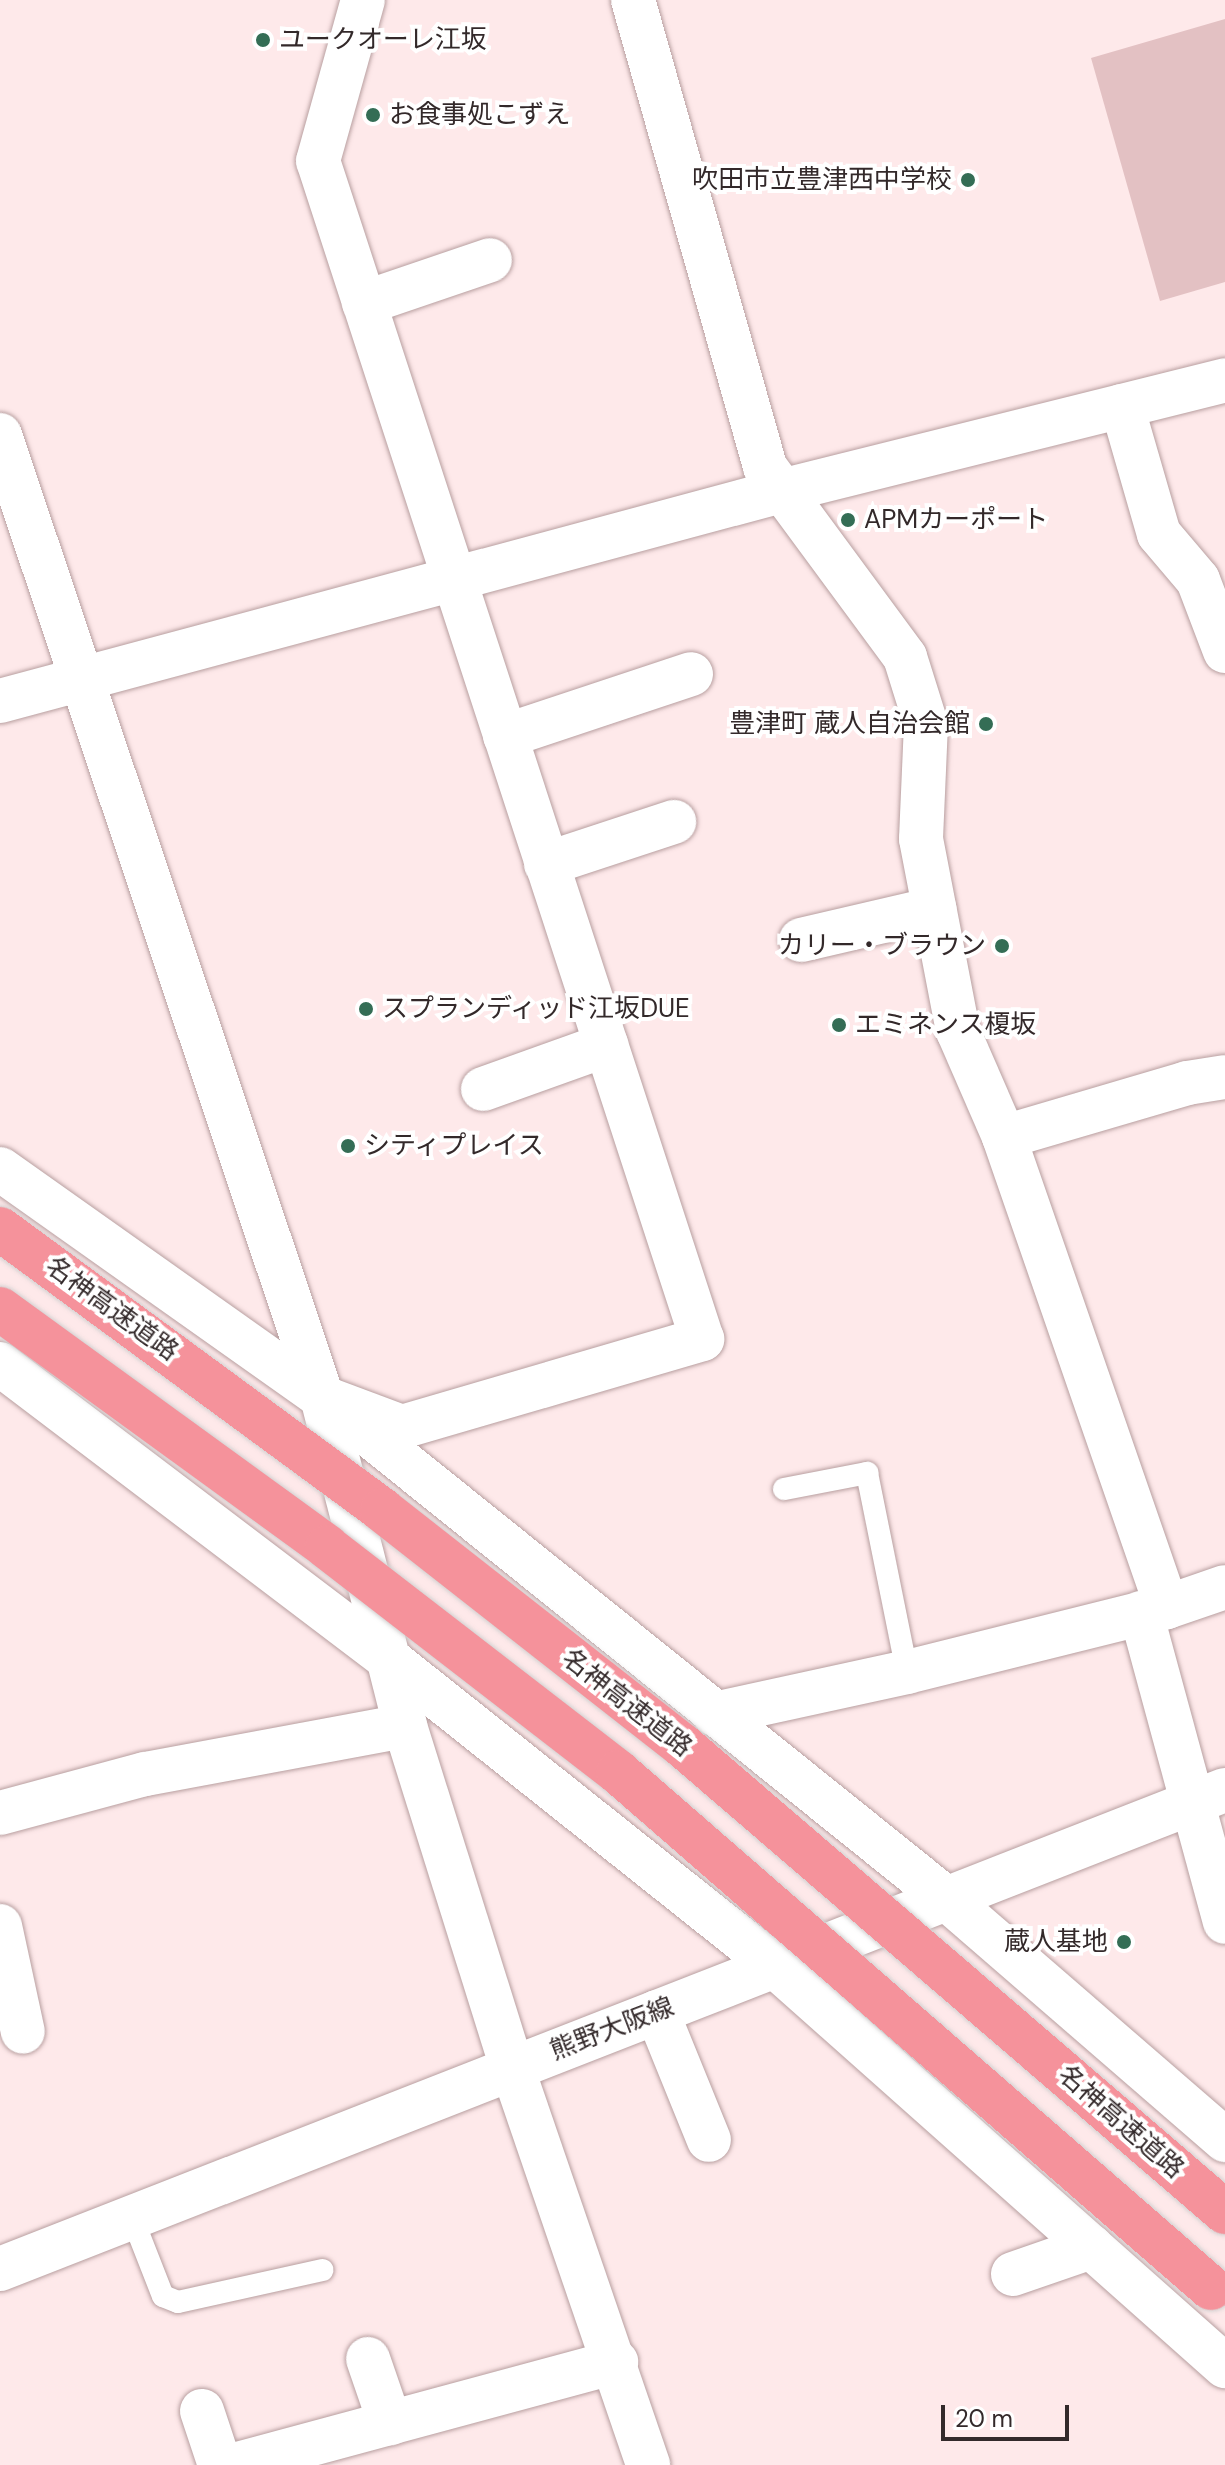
<!DOCTYPE html>
<html>
<head>
<meta charset="utf-8">
<style>
  body { margin:0 }
  #map { position:relative; width:1225px; height:2465px; overflow:hidden; background:#fee9ea; font-family:"DM Sans","Noto Sans JP",sans-serif }
  div>[style] { position:absolute }
  .green>* { inset:0; background:#e3c1c3 }
  .roads { filter:drop-shadow(0 0 2px #b89fa0) drop-shadow(0 0 2px #b89fa0) }
  .service>* { height:22px; margin:-11px; padding:0 11px; transform-origin:11px; border-radius:11px; background:#fff }
  .minor>* { height:44px; margin:-22px; padding:0 22px; transform-origin:22px; border-radius:22px; background:#fff }
  .tertiary>* { height:44px; margin:-22px; padding:0 22px; transform-origin:22px; border-radius:22px; background:#fff }
  .secondary>* { height:44px; margin:-22px; padding:0 22px; transform-origin:22px; border-radius:22px; background:#fff }
  .bridges { filter:drop-shadow(0 0 2px #d2d0d0) drop-shadow(0 0 2px #d2d0d0) }
  .motorway-bridge>* { height:44px; margin:-22px; padding:0 22px; transform-origin:22px; border-radius:22px; background:#f5929b }
  .dots>* { width:22px; height:22px; translate:-50% -50%; box-sizing:border-box; border:4px solid #fff; border-radius:50% }
  span { translate:-50% -50%; white-space:nowrap; text-align:center; line-height:1.15; -webkit-text-stroke:8px #fff; paint-order:stroke }
  .poi-label { font-size:26px; color:#33292a }
  .left { translate:0 -50%; text-align:left }
  .right { translate:-100% -50%; text-align:right }
  .street-label { font-size:26px; color:#33292a }
  .scale { position:absolute; left:941px; top:2405px; width:128px; height:36px; box-sizing:border-box; border:4px solid #33292a; border-top:0; padding-left:10px; font-size:24px; line-height:28px; white-space:nowrap; color:#33292a; -webkit-text-stroke:6px #fff; paint-order:stroke }
</style>
</head>
<body>
<div id="map">
  <div class="green">
    <i style="clip-path:polygon(1225px 19px,1225px 282px,1160px 301px,1091px 58px)"></i>
  </div>
  <div class="roads">
    <div class="service">
      <i style="left:784px;top:1489px;width:85px;rotate:-10.9deg"></i>
      <i style="left:867px;top:1473px;width:203px;rotate:78.6deg"></i>
      <i style="left:132px;top:2217px;width:85px;rotate:68.6deg"></i>
      <i style="left:163px;top:2296px;width:16px;rotate:22deg"></i>
      <i style="left:178px;top:2302px;width:148px;rotate:-12.5deg"></i>
    </div>
    <div class="minor">
      <i style="left:633px;top:0;width:485px;rotate:74.2deg"></i>
      <i style="left:765px;top:467px;width:236px;rotate:53.6deg"></i>
      <i style="left:905px;top:657px;width:70px;rotate:72.6deg"></i>
      <i style="left:926px;top:724px;width:115px;rotate:92.5deg"></i>
      <i style="left:921px;top:839px;width:196px;rotate:79.1deg"></i>
      <i style="left:958px;top:1031px;width:116px;rotate:66.5deg"></i>
      <i style="left:1004px;top:1137px;width:497px;rotate:70.9deg"></i>
      <i style="left:364px;top:303px;width:133px;rotate:-18.8deg"></i>
      <i style="left:1122px;top:406px;width:133px;rotate:73.9deg"></i>
      <i style="left:1159px;top:534px;width:60px;rotate:49.7deg"></i>
      <i style="left:1198px;top:580px;width:76px;rotate:69.2deg"></i>
      <i style="left:0;top:701px;width:809px;rotate:-15.05deg"></i>
      <i style="left:781px;top:491px;width:458px;rotate:-14deg"></i>
      <i style="left:505px;top:736px;width:196px;rotate:-18.4deg"></i>
      <i style="left:546px;top:864px;width:135px;rotate:-18.2deg"></i>
      <i style="left:801px;top:940px;width:137px;rotate:-13.1deg"></i>
      <i style="left:483px;top:1089px;width:131px;rotate:-19.7deg"></i>
      <i style="left:1004px;top:1137px;width:191px;rotate:-16.4deg"></i>
      <i style="left:1187px;top:1083px;width:38px;rotate:-9deg"></i>
      <i style="left:0;top:1169px;width:395px;rotate:35.3deg"></i>
      <i style="left:322px;top:1397px;width:803px;rotate:38.78deg"></i>
      <i style="left:948px;top:1900px;width:367px;rotate:40.9deg"></i>
      <i style="left:0;top:1364px;width:488px;rotate:37.2deg"></i>
      <i style="left:389px;top:1659px;width:495px;rotate:38.5deg"></i>
      <i style="left:776px;top:1967px;width:601px;rotate:41.63deg"></i>
      <i style="left:322px;top:1397px;width:85px;rotate:20.6deg"></i>
      <i style="left:402px;top:1427px;width:313px;rotate:-16.3deg"></i>
      <i style="left:702px;top:1339px;width:1239px;rotate:-108.05deg"></i>
      <i style="left:318px;top:161px;width:167px;rotate:-74.4deg"></i>
      <i style="left:322px;top:1397px;width:339px;rotate:75.8deg"></i>
      <i style="left:405px;top:1726px;width:357px;rotate:72.6deg"></i>
      <i style="left:512px;top:2067px;width:421px;rotate:71.1deg"></i>
      <i style="left:1141px;top:1613px;width:320px;rotate:74.8deg"></i>
      <i style="left:714px;top:1714px;width:198px;rotate:-12.3deg"></i>
      <i style="left:907px;top:1672px;width:268px;rotate:-14deg"></i>
      <i style="left:1167px;top:1607px;width:61px;rotate:-19deg"></i>
      <i style="left:0;top:1813px;width:150px;rotate:-15.1deg"></i>
      <i style="left:145px;top:1774px;width:264px;rotate:-10.5deg"></i>
      <i style="left:0;top:1926px;width:108px;rotate:77.8deg"></i>
      <i style="left:657px;top:2012px;width:138px;rotate:67.9deg"></i>
      <i style="left:1013px;top:2274px;width:83px;rotate:-19.1deg"></i>
      <i style="left:368px;top:2359px;width:68px;rotate:71deg"></i>
      <i style="left:202px;top:2411px;width:57px;rotate:71.6deg"></i>
      <i style="left:234px;top:2465px;width:396px;rotate:-15.1deg"></i>
    </div>
    <div class="tertiary">
      <i style="left:0;top:435px;width:1014px;rotate:71.49deg"></i>
    </div>
    <div class="secondary">
      <i style="left:0;top:2269px;width:1315px;rotate:-21.36deg"></i>
    </div>
  </div>
  <div class="bridges">
    <div class="motorway-bridge">
      <i style="left:0;top:1229px;width:474px;rotate:36.3deg"></i>
      <i style="left:382px;top:1510px;width:382px;rotate:38.1deg"></i>
      <i style="left:683px;top:1746px;width:715px;rotate:40.69deg"></i>
      <i style="left:0;top:1309px;width:404px;rotate:36deg"></i>
      <i style="left:327px;top:1547px;width:368px;rotate:37.7deg"></i>
      <i style="left:618px;top:1772px;width:786px;rotate:41.03deg"></i>
    </div>
  </div>
  <div class="dots">
    <i style="left:263px;top:40px;background:#346d55"></i>
    <i style="left:373px;top:115px;background:#346d55"></i>
    <i style="left:968px;top:180px;background:#346d55"></i>
    <i style="left:848px;top:520px;background:#346d55"></i>
    <i style="left:986px;top:724px;background:#346d55"></i>
    <i style="left:1002px;top:946px;background:#346d55"></i>
    <i style="left:366px;top:1009px;background:#346d55"></i>
    <i style="left:839px;top:1025px;background:#346d55"></i>
    <i style="left:348px;top:1146px;background:#346d55"></i>
    <i style="left:1124px;top:1942px;background:#346d55"></i>
  </div>
  <div class="poi-label">
    <span class="left" style="left:279px;top:40px">ユークオーレ江坂</span>
    <span class="left" style="left:389px;top:115px">お食事処こずえ</span>
    <span class="right" style="left:952px;top:180px">吹田市立豊津西中学校</span>
    <span class="left" style="left:864px;top:520px">APMカーポート</span>
    <span class="right" style="left:970px;top:724px">豊津町 蔵人自治会館</span>
    <span class="right" style="left:986px;top:946px">カリー・ブラウン</span>
    <span class="left" style="left:382px;top:1009px">スプランディッド江坂DUE</span>
    <span class="left" style="left:855px;top:1025px">エミネンス榎坂</span>
    <span class="left" style="left:364px;top:1146px">シティプレイス</span>
    <span class="right" style="left:1108px;top:1942px">蔵人基地</span>
  </div>
  <div class="street-label">
    <span style="left:112px;top:1309px;rotate:36deg">名神高速道路</span>
    <span style="left:627px;top:1703px;rotate:38deg">名神高速道路</span>
    <span style="left:612px;top:2029px;rotate:-21deg">熊野大阪線</span>
    <span style="left:1121px;top:2122px;rotate:41deg">名神高速道路</span>
  </div>
  <div class="scale">20 m</div>
</div>
</body>
</html>
